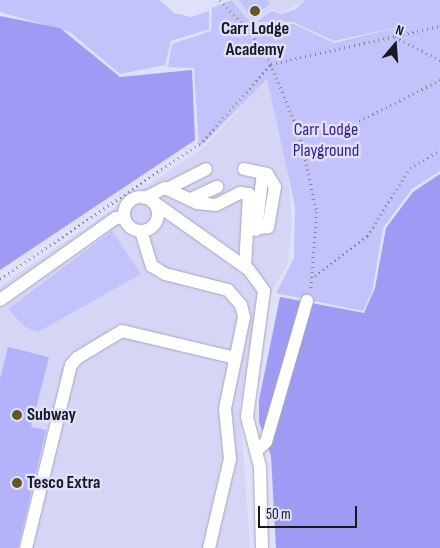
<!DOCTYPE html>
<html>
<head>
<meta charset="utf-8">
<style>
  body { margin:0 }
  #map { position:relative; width:440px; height:548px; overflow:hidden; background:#dfe0f9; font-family:"Sofia Sans Condensed",sans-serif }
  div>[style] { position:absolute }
  .built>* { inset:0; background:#d5d5f6 }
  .green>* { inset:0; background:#c3c3fb }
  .forest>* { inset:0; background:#9f9bf5 }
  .building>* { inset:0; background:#b4b2fb }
  .path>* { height:2.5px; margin-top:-1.25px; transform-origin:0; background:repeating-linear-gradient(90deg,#848596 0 1px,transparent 0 5px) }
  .roads { filter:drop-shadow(0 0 1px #a6a7be) drop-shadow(0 0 1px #a6a7be) }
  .minor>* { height:12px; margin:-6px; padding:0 6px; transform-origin:6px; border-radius:6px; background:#fff }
  .minor>.ring { margin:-6px; padding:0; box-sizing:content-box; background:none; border:12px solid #fff; border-radius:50% }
  .dots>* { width:14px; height:14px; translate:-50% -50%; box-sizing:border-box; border:2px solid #dfe0f9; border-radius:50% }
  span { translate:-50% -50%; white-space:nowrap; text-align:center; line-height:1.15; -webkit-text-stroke:5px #dfe0f9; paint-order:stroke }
  .poi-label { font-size:18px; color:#181820; font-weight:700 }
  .left { translate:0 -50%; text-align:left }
  .park-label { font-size:18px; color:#382188 }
  .north { position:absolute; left:370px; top:20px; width:50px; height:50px; -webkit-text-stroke:4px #dfe0f9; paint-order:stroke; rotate:18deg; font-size:14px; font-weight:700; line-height:20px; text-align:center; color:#181820 }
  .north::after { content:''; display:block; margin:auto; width:18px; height:22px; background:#181820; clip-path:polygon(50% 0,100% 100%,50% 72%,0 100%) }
  .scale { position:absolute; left:258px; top:506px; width:99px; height:22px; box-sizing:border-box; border:2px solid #181820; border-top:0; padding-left:6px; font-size:15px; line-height:18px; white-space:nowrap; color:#181820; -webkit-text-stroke:4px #dfe0f9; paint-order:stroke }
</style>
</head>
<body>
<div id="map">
  <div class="built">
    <i style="clip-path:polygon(234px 0,304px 0,283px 13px,272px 9px,251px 23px)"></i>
    <i style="clip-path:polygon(267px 78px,287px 156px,292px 225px,288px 263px,254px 323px,240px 407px,250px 548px,0 548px,0 286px,206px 146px)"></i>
  </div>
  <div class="green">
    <i style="clip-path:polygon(0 0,160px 0,174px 13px,191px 17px,209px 11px,209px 29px,171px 41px,165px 65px,120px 74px,70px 32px,0 12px)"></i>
    <i style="clip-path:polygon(232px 0,251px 23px,294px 24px,334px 43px,416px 23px,334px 41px,293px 22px,256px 22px,271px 11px,282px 14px,296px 9px,305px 0,440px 0,440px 171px,412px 189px,383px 228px,372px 292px,363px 311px,276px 293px,294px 258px,295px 206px,267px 79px,199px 148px,194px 68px,168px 67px,172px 44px,211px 31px,212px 8px)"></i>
    <i style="clip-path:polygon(239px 0,268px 0,270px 4px,252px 17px)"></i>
    <i style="clip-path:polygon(112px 231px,141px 274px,38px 332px,25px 327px,8px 309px)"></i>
  </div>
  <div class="forest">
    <i style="clip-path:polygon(0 16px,60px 28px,120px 77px,192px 70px,195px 140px,0 270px)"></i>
    <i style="clip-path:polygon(440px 174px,440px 548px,276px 548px,271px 456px,259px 422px,259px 400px,280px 297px,364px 313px,375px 288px,386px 228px,413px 192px)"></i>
  </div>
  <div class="building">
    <i style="clip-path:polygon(8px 347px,49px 357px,31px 427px,46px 430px,18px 548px,0 548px,0 379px)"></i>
  </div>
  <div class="path">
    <i style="left:220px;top:0;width:47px;rotate:46.7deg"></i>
    <i style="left:252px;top:34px;width:36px;rotate:58deg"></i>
    <i style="left:271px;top:64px;width:77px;rotate:67.8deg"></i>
    <i style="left:300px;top:135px;width:79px;rotate:77.6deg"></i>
    <i style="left:317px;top:212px;width:77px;rotate:94.5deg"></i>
    <i style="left:395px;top:37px;width:51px;rotate:27.1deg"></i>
    <i style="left:359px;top:121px;width:91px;rotate:-26.8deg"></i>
    <i style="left:315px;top:276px;width:66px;rotate:-37.6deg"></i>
    <i style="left:367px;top:236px;width:80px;rotate:-57.7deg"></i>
    <i style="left:410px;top:168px;width:35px;rotate:-31deg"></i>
    <i style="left:0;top:279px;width:245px;rotate:-34.2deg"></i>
    <i style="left:203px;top:141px;width:103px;rotate:-48.6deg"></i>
    <i style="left:271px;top:64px;width:173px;rotate:-12.7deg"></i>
  </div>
  <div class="roads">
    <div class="minor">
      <i style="left:244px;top:169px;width:24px;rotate:12deg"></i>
      <i style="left:267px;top:174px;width:15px;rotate:58deg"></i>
      <i style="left:275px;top:187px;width:41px;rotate:99.9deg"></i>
      <i style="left:268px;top:227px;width:19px;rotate:174deg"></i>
      <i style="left:171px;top:187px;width:39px;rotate:-27deg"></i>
      <i class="ring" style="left:124px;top:197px;width:22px;height:22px"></i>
      <i style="left:145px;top:198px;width:22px;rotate:-27deg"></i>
      <i style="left:165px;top:188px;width:35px;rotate:25deg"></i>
      <i style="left:197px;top:203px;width:19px;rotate:6deg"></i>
      <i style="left:216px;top:205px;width:27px;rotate:-27deg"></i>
      <i style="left:240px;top:193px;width:9px;rotate:6deg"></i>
      <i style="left:249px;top:194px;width:73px;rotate:93.1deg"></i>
      <i style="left:191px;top:199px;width:29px;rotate:-25deg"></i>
      <i style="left:152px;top:201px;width:119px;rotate:35.4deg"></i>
      <i style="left:249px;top:270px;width:26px;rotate:54deg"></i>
      <i style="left:264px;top:291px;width:127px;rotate:97.7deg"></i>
      <i style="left:247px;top:417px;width:52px;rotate:75.4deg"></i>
      <i style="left:260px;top:467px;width:81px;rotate:88.6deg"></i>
      <i style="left:256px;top:230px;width:57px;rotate:-83deg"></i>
      <i style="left:141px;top:231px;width:37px;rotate:73deg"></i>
      <i style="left:152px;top:266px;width:15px;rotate:32deg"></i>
      <i style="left:165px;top:274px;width:65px;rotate:14.3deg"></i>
      <i style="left:228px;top:290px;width:20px;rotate:49deg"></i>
      <i style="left:241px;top:305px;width:12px;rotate:76deg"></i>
      <i style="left:244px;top:317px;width:94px;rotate:101.7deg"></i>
      <i style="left:225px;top:409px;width:50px;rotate:84.3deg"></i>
      <i style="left:230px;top:459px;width:91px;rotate:103.3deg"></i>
      <i style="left:0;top:300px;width:142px;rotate:-35.3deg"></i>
      <i style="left:116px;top:218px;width:8px;rotate:-7deg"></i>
      <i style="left:256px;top:451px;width:13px;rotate:-42deg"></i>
      <i style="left:266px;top:442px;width:147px;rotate:-73.8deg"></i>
      <i style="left:26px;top:548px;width:188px;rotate:-76.2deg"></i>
      <i style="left:71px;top:365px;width:9px;rotate:-49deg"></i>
      <i style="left:77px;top:358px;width:52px;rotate:-31deg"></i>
      <i style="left:122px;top:331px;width:116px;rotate:13.4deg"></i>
    </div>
  </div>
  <div class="dots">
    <i style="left:255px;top:11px;background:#645724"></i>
    <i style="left:17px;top:415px;background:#645724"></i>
    <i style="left:17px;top:483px;background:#645724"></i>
  </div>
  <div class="poi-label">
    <span style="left:255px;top:40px">Carr Lodge<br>Academy</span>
    <span class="left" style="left:27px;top:415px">Subway</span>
    <span class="left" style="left:27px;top:483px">Tesco Extra</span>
  </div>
  <div class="park-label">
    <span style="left:326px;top:141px">Carr Lodge<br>Playground</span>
  </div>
  <div class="north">N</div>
  <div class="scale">50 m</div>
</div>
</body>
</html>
